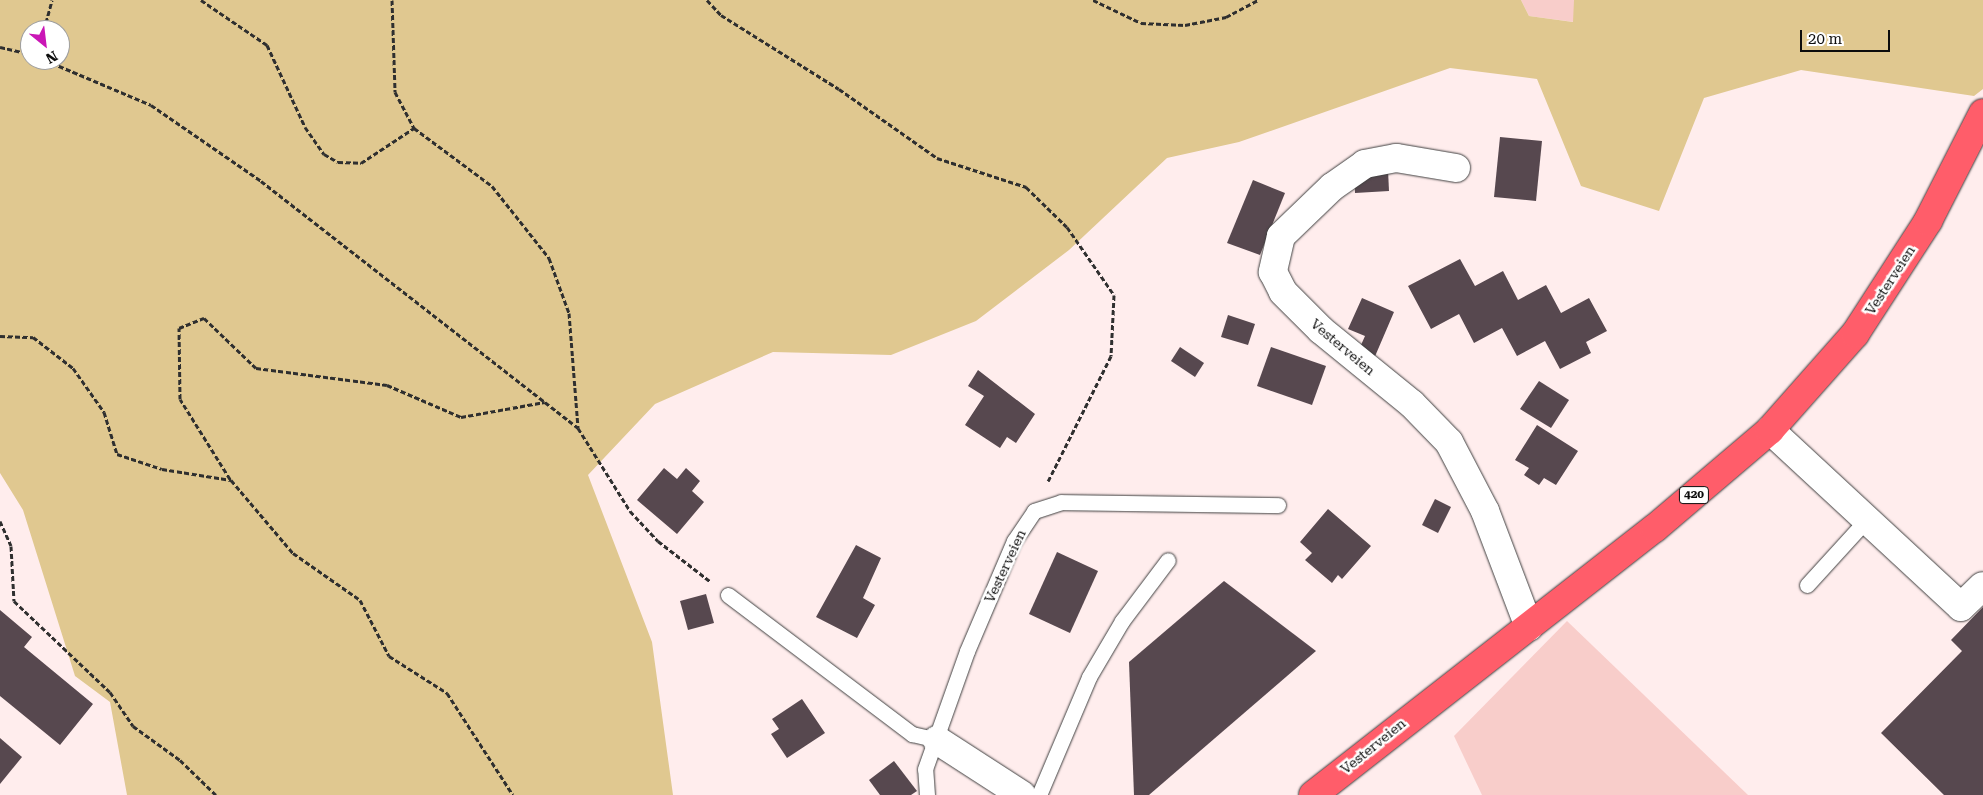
<!DOCTYPE html>
<html>
<head>
<meta charset="utf-8">
<style>
  body { margin:0 }
  #map { position:relative; width:1983px; height:795px; overflow:hidden; background:#ffeded; font-family:"Roboto Serif",serif }
  div>[style] { position:absolute }
  .farmland>* { inset:0; background:#f8cdca }
  .forest>* { inset:0; background:#e0c890 }
  .building>* { inset:0; background:#57484f }
  .path>* { height:3px; margin-top:-1.5px; transform-origin:0; background:repeating-linear-gradient(90deg,#2f2f2f 0 5px,transparent 0 7.5px) }
  .roads { filter:drop-shadow(0 0 1px #404040) drop-shadow(0 0 1px #404040) }
  .service>* { height:15px; margin:-7.5px; padding:0 7.5px; transform-origin:7.5px; border-radius:7.5px; background:#fff }
  .minor>* { height:28px; margin:-14px; padding:0 14px; transform-origin:14px; border-radius:14px; background:#fff }
  .primary>* { height:28px; margin:-14px; padding:0 14px; transform-origin:14px; border-radius:14px; background:#ff5d6a }
  span { translate:-50% -50%; white-space:nowrap; text-align:center; line-height:1.15; -webkit-text-stroke:5px #fff; paint-order:stroke }
  .shield-label span { padding:1px 4px; background:#fff; border:1px solid; border-radius:4px; -webkit-text-stroke-width:0 }
  .shield-label { font-size:12px; color:#0d0d0d; font-weight:700 }
  .street-label { font-size:14px; color:#0d0d0d }
  .north { position:absolute; left:20px; top:20px; width:50px; height:50px; box-sizing:border-box; background:#fff; border:1px solid #9e9e9e; border-radius:50%; rotate:151deg; font-size:14px; font-weight:700; line-height:20px; text-align:center; color:#0d0d0d }
  .north::after { content:''; display:block; margin:auto; width:18px; height:22px; background:#ca17b6; clip-path:polygon(50% 0,100% 100%,50% 72%,0 100%) }
  .scale { position:absolute; left:1800px; top:30px; width:90px; height:22px; box-sizing:border-box; border:2px solid #0d0d0d; border-top:0; padding-left:6px; font-size:15px; line-height:18px; white-space:nowrap; color:#0d0d0d; -webkit-text-stroke:4px #fff; paint-order:stroke }
</style>
</head>
<body>
<div id="map">
  <div class="farmland">
    <i style="clip-path:polygon(1521px 0,1574px 0,1574px 22px,1529px 16px)"></i>
    <i style="clip-path:polygon(1567px 621px,1748px 795px,1482px 795px,1454px 736px)"></i>
  </div>
  <div class="forest">
    <i style="clip-path:polygon(evenodd,0 0,1521px 0,1529px 16px,1573px 22px,1574px 0,1983px 0,1983px 89px,1974px 96px,1801px 70px,1704px 98px,1659px 211px,1581px 186px,1537px 79px,1450px 68px,1239px 142px,1167px 158px,1069px 250px,976px 321px,891px 355px,773px 352px,655px 404px,588px 475px,652px 642px,673px 795px,127px 795px,110px 702px,75px 676px,23px 510px,0 473px,0 0,30px 30px,60px 30px,60px 60px,30px 60px,30px 30px)"></i>
  </div>
  <div class="building">
    <i style="clip-path:polygon(1500px 137px,1542px 141px,1536px 201px,1494px 197px)"></i>
    <i style="clip-path:polygon(1388px 170px,1389px 191px,1355px 193px,1354px 171px)"></i>
    <i style="clip-path:polygon(1253px 180px,1285px 193px,1260px 255px,1227px 243px)"></i>
    <i style="clip-path:polygon(1460px 259px,1475px 286px,1503px 271px,1518px 300px,1546px 285px,1561px 313px,1589px 298px,1607px 331px,1586px 342px,1591px 353px,1560px 369px,1545px 341px,1517px 356px,1502px 328px,1474px 343px,1459px 314px,1431px 329px,1408px 286px)"></i>
    <i style="clip-path:polygon(1362px 298px,1394px 312px,1373px 361px,1357px 354px,1365px 336px,1348px 329px)"></i>
    <i style="clip-path:polygon(1228px 315px,1255px 324px,1248px 345px,1221px 337px)"></i>
    <i style="clip-path:polygon(1180px 347px,1204px 363px,1195px 377px,1171px 361px)"></i>
    <i style="clip-path:polygon(1271px 347px,1326px 366px,1312px 405px,1257px 386px)"></i>
    <i style="clip-path:polygon(978px 370px,1035px 414px,1016px 443px,1007px 437px,1000px 448px,965px 425px,984px 396px,968px 386px)"></i>
    <i style="clip-path:polygon(1539px 381px,1569px 400px,1551px 428px,1520px 409px)"></i>
    <i style="clip-path:polygon(1537px 425px,1578px 451px,1556px 485px,1544px 478px,1539px 485px,1524px 475px,1529px 468px,1515px 460px)"></i>
    <i style="clip-path:polygon(664px 468px,677px 479px,686px 468px,700px 481px,692px 491px,704px 502px,677px 534px,637px 500px)"></i>
    <i style="clip-path:polygon(1435px 499px,1451px 507px,1438px 533px,1422px 525px)"></i>
    <i style="clip-path:polygon(1328px 509px,1371px 546px,1342px 579px,1338px 575px,1332px 583px,1305px 560px,1312px 553px,1300px 542px)"></i>
    <i style="clip-path:polygon(856px 545px,881px 558px,863px 598px,875px 605px,857px 638px,816px 617px)"></i>
    <i style="clip-path:polygon(1057px 552px,1098px 571px,1070px 633px,1029px 614px)"></i>
    <i style="clip-path:polygon(1224px 581px,1316px 651px,1149px 795px,1134px 795px,1129px 662px)"></i>
    <i style="clip-path:polygon(706px 594px,714px 623px,688px 630px,680px 601px)"></i>
    <i style="clip-path:polygon(1983px 607px,1983px 795px,1944px 795px,1881px 733px,1962px 651px,1951px 640px)"></i>
    <i style="clip-path:polygon(0 610px,32px 637px,24px 647px,93px 704px,60px 745px,0 696px)"></i>
    <i style="clip-path:polygon(802px 699px,825px 733px,787px 758px,771px 734px,779px 729px,772px 719px)"></i>
    <i style="clip-path:polygon(0 738px,22px 757px,0 784px)"></i>
    <i style="clip-path:polygon(894px 761px,917px 791px,911px 795px,880px 795px,869px 780px)"></i>
  </div>
  <div class="path">
    <i style="left:201px;top:0;width:80px;rotate:34.3deg"></i>
    <i style="left:267px;top:45px;width:90px;rotate:65.1deg"></i>
    <i style="left:305px;top:127px;width:33px;rotate:55deg"></i>
    <i style="left:324px;top:154px;width:16px;rotate:30deg"></i>
    <i style="left:338px;top:162px;width:23px;rotate:2deg"></i>
    <i style="left:361px;top:163px;width:64px;rotate:-33.4deg"></i>
    <i style="left:414px;top:128px;width:97px;rotate:36.6deg"></i>
    <i style="left:492px;top:186px;width:92px;rotate:51.6deg"></i>
    <i style="left:549px;top:258px;width:59px;rotate:70deg"></i>
    <i style="left:569px;top:313px;width:115px;rotate:85.5deg"></i>
    <i style="left:392px;top:0;width:92px;rotate:88.1deg"></i>
    <i style="left:395px;top:92px;width:41px;rotate:62.2deg"></i>
    <i style="left:707px;top:0;width:21px;rotate:47deg"></i>
    <i style="left:721px;top:15px;width:139px;rotate:32.1deg"></i>
    <i style="left:839px;top:89px;width:120px;rotate:35.1deg"></i>
    <i style="left:937px;top:158px;width:94px;rotate:18deg"></i>
    <i style="left:1026px;top:187px;width:57px;rotate:44.3deg"></i>
    <i style="left:1067px;top:227px;width:83px;rotate:55.3deg"></i>
    <i style="left:1114px;top:295px;width:61px;rotate:92.8deg"></i>
    <i style="left:1111px;top:356px;width:140px;rotate:116.7deg"></i>
    <i style="left:1093px;top:0;width:53px;rotate:25.6deg"></i>
    <i style="left:1141px;top:23px;width:44px;rotate:2.6deg"></i>
    <i style="left:1185px;top:25px;width:42px;rotate:-11deg"></i>
    <i style="left:1226px;top:17px;width:36px;rotate:-28deg"></i>
    <i style="left:44px;top:30px;width:31px;rotate:-75deg"></i>
    <i style="left:0;top:47px;width:31px;rotate:13deg"></i>
    <i style="left:45px;top:60px;width:115px;rotate:23deg"></i>
    <i style="left:151px;top:105px;width:134px;rotate:34.6deg"></i>
    <i style="left:261px;top:181px;width:402px;rotate:37.9deg"></i>
    <i style="left:578px;top:428px;width:98px;rotate:57.9deg"></i>
    <i style="left:630px;top:511px;width:41px;rotate:47deg"></i>
    <i style="left:658px;top:541px;width:67px;rotate:37.7deg"></i>
    <i style="left:0;top:336px;width:33px;rotate:2deg"></i>
    <i style="left:33px;top:337px;width:51px;rotate:37.8deg"></i>
    <i style="left:73px;top:368px;width:54px;rotate:54.8deg"></i>
    <i style="left:104px;top:412px;width:44px;rotate:72.8deg"></i>
    <i style="left:117px;top:454px;width:47px;rotate:18.4deg"></i>
    <i style="left:162px;top:469px;width:70px;rotate:9.1deg"></i>
    <i style="left:231px;top:480px;width:96px;rotate:49.7deg"></i>
    <i style="left:293px;top:553px;width:82px;rotate:35deg"></i>
    <i style="left:360px;top:600px;width:63px;rotate:62.6deg"></i>
    <i style="left:389px;top:656px;width:69px;rotate:32.5deg"></i>
    <i style="left:447px;top:693px;width:121px;rotate:57.1deg"></i>
    <i style="left:230px;top:479px;width:94px;rotate:-122deg"></i>
    <i style="left:180px;top:399px;width:71px;rotate:-90.8deg"></i>
    <i style="left:179px;top:328px;width:27px;rotate:-22deg"></i>
    <i style="left:204px;top:318px;width:72px;rotate:43.9deg"></i>
    <i style="left:256px;top:368px;width:132px;rotate:7.4deg"></i>
    <i style="left:387px;top:385px;width:81px;rotate:23.4deg"></i>
    <i style="left:461px;top:417px;width:85px;rotate:-10.1deg"></i>
    <i style="left:0;top:521px;width:27px;rotate:66deg"></i>
    <i style="left:11px;top:546px;width:55px;rotate:86.9deg"></i>
    <i style="left:14px;top:601px;width:132px;rotate:43.5deg"></i>
    <i style="left:110px;top:692px;width:41px;rotate:55.9deg"></i>
    <i style="left:133px;top:726px;width:58px;rotate:35.9deg"></i>
    <i style="left:180px;top:760px;width:50px;rotate:44.2deg"></i>
  </div>
  <div class="roads">
    <div class="service">
      <i style="left:1807px;top:585px;width:89px;rotate:-47.7deg"></i>
      <i style="left:728px;top:595px;width:231px;rotate:37.1deg"></i>
      <i style="left:912px;top:734px;width:26px;rotate:13deg"></i>
      <i style="left:927px;top:795px;width:26px;rotate:-94deg"></i>
      <i style="left:925px;top:769px;width:125px;rotate:-70.4deg"></i>
      <i style="left:967px;top:651px;width:120px;rotate:-66.9deg"></i>
      <i style="left:1014px;top:541px;width:36px;rotate:-56deg"></i>
      <i style="left:1034px;top:511px;width:28px;rotate:-18deg"></i>
      <i style="left:1061px;top:502px;width:217px;rotate:0.8deg"></i>
      <i style="left:1039px;top:795px;width:128px;rotate:-67deg"></i>
      <i style="left:1089px;top:677px;width:65px;rotate:-59.5deg"></i>
      <i style="left:1122px;top:621px;width:76px;rotate:-53deg"></i>
    </div>
    <div class="minor">
      <i style="left:1456px;top:168px;width:61px;rotate:-170.5deg"></i>
      <i style="left:1396px;top:158px;width:32px;rotate:169deg"></i>
      <i style="left:1365px;top:164px;width:40px;rotate:145.1deg"></i>
      <i style="left:1332px;top:187px;width:71px;rotate:136.1deg"></i>
      <i style="left:1281px;top:236px;width:37px;rotate:103deg"></i>
      <i style="left:1273px;top:272px;width:22px;rotate:63deg"></i>
      <i style="left:1283px;top:292px;width:54px;rotate:45deg"></i>
      <i style="left:1321px;top:330px;width:117px;rotate:39.1deg"></i>
      <i style="left:1412px;top:404px;width:53px;rotate:45.8deg"></i>
      <i style="left:1449px;top:442px;width:78px;rotate:62.4deg"></i>
      <i style="left:1485px;top:511px;width:124px;rotate:69.2deg"></i>
      <i style="left:1770px;top:430px;width:260px;rotate:42.8deg"></i>
      <i style="left:1961px;top:607px;width:30px;rotate:-44deg"></i>
      <i style="left:937px;top:740px;width:101px;rotate:32.9deg"></i>
    </div>
    <div class="primary">
      <i style="left:1313px;top:795px;width:434px;rotate:-38deg"></i>
      <i style="left:1655px;top:528px;width:151px;rotate:-40.4deg"></i>
      <i style="left:1770px;top:430px;width:128px;rotate:-48.5deg"></i>
      <i style="left:1855px;top:334px;width:135px;rotate:-57.1deg"></i>
      <i style="left:1928px;top:221px;width:121px;rotate:-63deg"></i>
    </div>
  </div>
  <div class="shield-label">
    <span style="left:1694px;top:495px">420</span>
  </div>
  <div class="street-label">
    <span style="left:1890px;top:280px;rotate:-57deg">Vesterveien</span>
    <span style="left:1343px;top:347px;rotate:40deg">Vesterveien</span>
    <span style="left:1005px;top:566px;rotate:-65deg">Vesterveien</span>
    <span style="left:1373px;top:746px;rotate:-39deg">Vesterveien</span>
  </div>
  <div class="north">N</div>
  <div class="scale">20 m</div>
</div>
</body>
</html>
